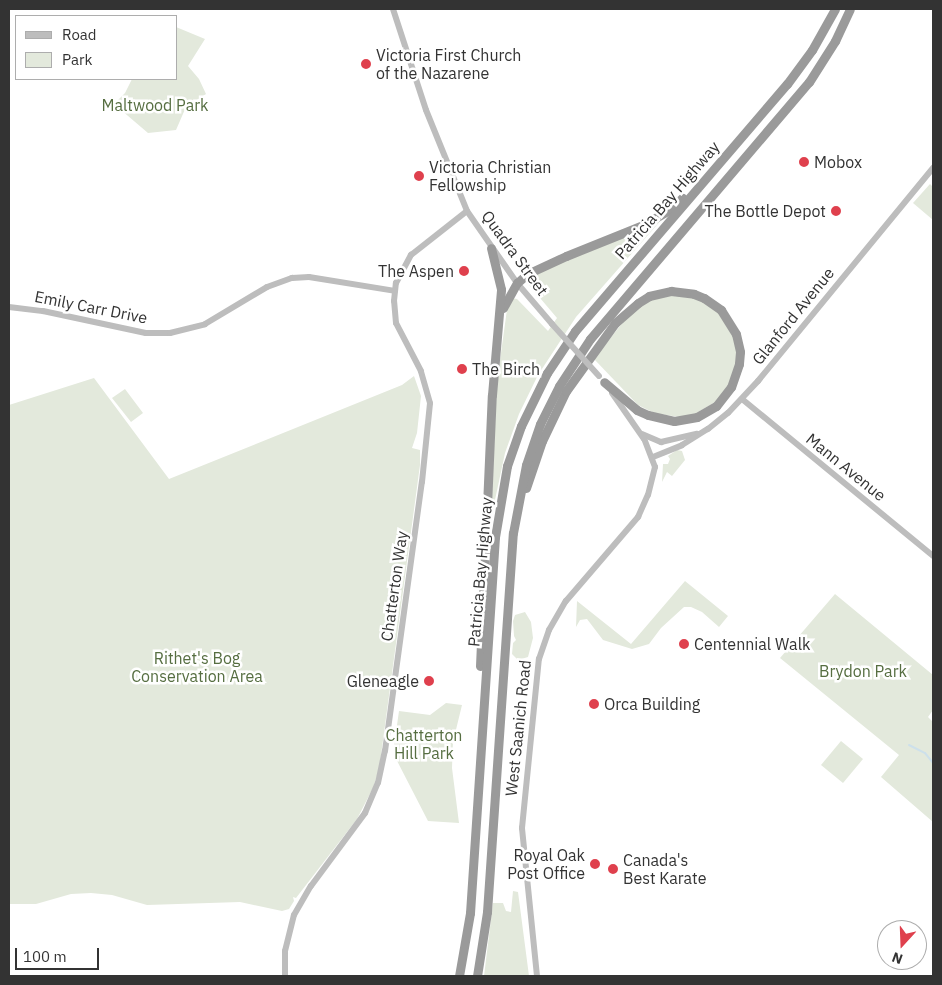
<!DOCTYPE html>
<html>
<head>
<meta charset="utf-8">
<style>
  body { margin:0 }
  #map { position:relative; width:942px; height:985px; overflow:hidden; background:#fff; font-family:"IBM Plex Sans",sans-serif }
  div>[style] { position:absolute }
  .green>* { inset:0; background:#e3e9dc }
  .stream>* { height:2px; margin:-1px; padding:0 1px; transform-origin:1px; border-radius:1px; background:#cde0eb }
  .secondary>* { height:6px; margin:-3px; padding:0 3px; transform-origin:3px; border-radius:3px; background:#bdbdbd }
  .highway>* { height:9px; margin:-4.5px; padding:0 4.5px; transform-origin:4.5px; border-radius:4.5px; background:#9a9a9a }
  .secondary-bridge>* { height:6px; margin:-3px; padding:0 3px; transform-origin:3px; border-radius:3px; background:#bdbdbd }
  .dots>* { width:14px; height:14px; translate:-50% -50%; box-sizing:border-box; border:2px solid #fff; border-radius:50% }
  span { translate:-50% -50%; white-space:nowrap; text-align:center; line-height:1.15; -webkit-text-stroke:5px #fff; paint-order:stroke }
  .poi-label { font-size:16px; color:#333 }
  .left { translate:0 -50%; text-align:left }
  .right { translate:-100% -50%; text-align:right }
  .park-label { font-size:16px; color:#566e41 }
  .street-label { font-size:16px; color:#333 }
  .frame { position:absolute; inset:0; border:10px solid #333; pointer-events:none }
  .legend { position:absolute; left:15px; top:15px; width:162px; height:65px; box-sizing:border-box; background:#fff; border:1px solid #adadad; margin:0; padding:6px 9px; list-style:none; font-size:15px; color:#333 }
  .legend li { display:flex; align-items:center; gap:10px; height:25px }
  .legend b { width:25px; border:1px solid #adadad }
  .north { position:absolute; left:877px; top:920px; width:50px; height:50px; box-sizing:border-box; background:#fff; border:1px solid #adadad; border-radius:50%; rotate:200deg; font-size:14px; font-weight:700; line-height:20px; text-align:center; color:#333 }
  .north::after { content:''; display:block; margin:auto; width:18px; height:22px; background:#df404d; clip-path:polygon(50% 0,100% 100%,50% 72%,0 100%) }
  .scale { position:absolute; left:15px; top:948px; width:84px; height:22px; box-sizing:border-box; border:2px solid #333; border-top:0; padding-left:6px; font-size:15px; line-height:18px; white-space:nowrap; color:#333; -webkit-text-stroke:4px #fff; paint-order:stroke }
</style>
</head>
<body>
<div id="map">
  <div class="green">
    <i style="clip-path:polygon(176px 27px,205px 39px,188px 66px,199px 79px,206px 94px,186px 107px,176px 130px,148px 133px,114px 104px,125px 93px,132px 79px,176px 79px)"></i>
    <i style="clip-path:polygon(930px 184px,933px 187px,933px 220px,913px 203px)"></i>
    <i style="clip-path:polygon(663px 218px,576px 317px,538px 375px,519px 414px,505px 453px,492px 514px,491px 513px,497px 382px,508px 302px,512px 298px,517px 299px,548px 331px,557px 318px,529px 285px,535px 275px,550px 265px)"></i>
    <i style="clip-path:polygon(677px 294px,691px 295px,708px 303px,723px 317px,734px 336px,737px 353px,735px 372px,726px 389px,715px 402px,693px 415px,679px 417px,654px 413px,638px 405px,594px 359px,627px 317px,640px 305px,658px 296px)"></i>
    <i style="clip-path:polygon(414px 376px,421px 396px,417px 433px,412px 448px,420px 450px,420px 465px,379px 770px,373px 788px,357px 819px,296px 898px,293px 897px,294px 901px,289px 909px,282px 911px,240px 902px,147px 905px,112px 895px,91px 893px,71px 894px,36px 904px,9px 904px,9px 405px,94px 378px,169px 479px,402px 385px)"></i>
    <i style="clip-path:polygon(125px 389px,143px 413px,131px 422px,112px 398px)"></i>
    <i style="clip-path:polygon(677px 450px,682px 451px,685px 460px,672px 476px,667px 472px,662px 482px,663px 464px,668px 464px,670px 459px,668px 456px)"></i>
    <i style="clip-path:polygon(685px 581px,728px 616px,719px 627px,702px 612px,691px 607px,684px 607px,661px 628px,649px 644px,632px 649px,603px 640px,587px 619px,580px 620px,576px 627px,577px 601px,631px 644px)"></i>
    <i style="clip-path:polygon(835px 594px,933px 675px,933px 710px,928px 717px,933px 722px,933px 822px,881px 777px,899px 755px,780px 658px)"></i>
    <i style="clip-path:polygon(525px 612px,531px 622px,533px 638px,528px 657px,518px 660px,512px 654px,513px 643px,516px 640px,514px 636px,513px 621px,515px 615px)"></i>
    <i style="clip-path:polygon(446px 703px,462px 705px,453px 742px,452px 768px,459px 823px,428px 821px,393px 753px,399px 711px,430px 715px)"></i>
    <i style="clip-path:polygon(841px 741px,863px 759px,843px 783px,821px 765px)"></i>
    <i style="clip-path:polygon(513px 891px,518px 892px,529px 976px,484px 976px,493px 903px,503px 903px,506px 911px,511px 912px)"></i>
  </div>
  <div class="stream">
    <i style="left:909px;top:745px;width:18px;rotate:27deg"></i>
    <i style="left:925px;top:753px;width:13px;rotate:51deg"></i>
  </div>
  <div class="secondary">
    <i style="left:393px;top:9px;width:106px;rotate:71.9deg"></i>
    <i style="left:426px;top:110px;width:109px;rotate:67.9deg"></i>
    <i style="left:467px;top:211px;width:88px;rotate:55.2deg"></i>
    <i style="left:517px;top:283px;width:54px;rotate:49.5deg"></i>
    <i style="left:9px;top:307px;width:34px;rotate:7deg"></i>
    <i style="left:43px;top:311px;width:105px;rotate:12.1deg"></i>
    <i style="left:146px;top:333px;width:24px"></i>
    <i style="left:170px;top:333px;width:36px;rotate:-14deg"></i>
    <i style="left:205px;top:324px;width:72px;rotate:-30.8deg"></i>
    <i style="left:267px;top:287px;width:27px;rotate:-20deg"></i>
    <i style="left:292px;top:278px;width:17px;rotate:-3deg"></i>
    <i style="left:309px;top:277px;width:87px;rotate:9.2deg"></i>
    <i style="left:742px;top:399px;width:247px;rotate:39.4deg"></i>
    <i style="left:642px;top:434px;width:21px;rotate:23deg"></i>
    <i style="left:661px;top:442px;width:37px;rotate:-13deg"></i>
    <i style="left:653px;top:457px;width:31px;rotate:-22deg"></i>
    <i style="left:682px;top:445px;width:31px;rotate:-32deg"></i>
    <i style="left:708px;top:429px;width:26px;rotate:-39deg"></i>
    <i style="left:728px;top:413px;width:44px;rotate:-46.8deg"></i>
    <i style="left:758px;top:381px;width:276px;rotate:-50.6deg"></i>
    <i style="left:285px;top:976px;width:25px;rotate:-90deg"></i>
    <i style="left:285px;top:951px;width:37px;rotate:-76deg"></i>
    <i style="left:294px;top:915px;width:34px;rotate:-60deg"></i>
    <i style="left:311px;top:886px;width:91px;rotate:-53.5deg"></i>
    <i style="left:365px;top:813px;width:33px;rotate:-67deg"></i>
    <i style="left:378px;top:783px;width:33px;rotate:-78deg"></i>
    <i style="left:385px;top:751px;width:272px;rotate:-82.2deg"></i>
    <i style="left:422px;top:482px;width:79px;rotate:-84.2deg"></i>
    <i style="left:430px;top:403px;width:33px;rotate:-106deg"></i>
    <i style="left:421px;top:371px;width:54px;rotate:-117.5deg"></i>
    <i style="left:396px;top:323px;width:22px;rotate:-95deg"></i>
    <i style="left:394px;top:301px;width:18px;rotate:-84deg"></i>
    <i style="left:396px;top:283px;width:32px;rotate:-62deg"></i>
    <i style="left:411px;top:255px;width:71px;rotate:-38.2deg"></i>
    <i style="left:537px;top:976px;width:149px;rotate:-95.8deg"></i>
    <i style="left:522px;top:828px;width:170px;rotate:-84.3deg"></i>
    <i style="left:539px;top:659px;width:31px;rotate:-71deg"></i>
    <i style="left:549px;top:630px;width:34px;rotate:-60deg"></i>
    <i style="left:566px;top:601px;width:111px;rotate:-49.4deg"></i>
    <i style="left:638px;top:517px;width:24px;rotate:-66deg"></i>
    <i style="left:648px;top:495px;width:29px;rotate:-76deg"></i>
    <i style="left:655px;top:467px;width:30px;rotate:-111deg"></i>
    <i style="left:644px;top:439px;width:56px;rotate:-124.8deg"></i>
  </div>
  <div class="highway">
    <i style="left:503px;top:308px;width:29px;rotate:-61deg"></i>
    <i style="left:517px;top:283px;width:13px;rotate:-42deg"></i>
    <i style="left:527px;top:274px;width:43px;rotate:-24.8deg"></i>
    <i style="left:566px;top:256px;width:83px;rotate:-21.9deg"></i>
    <i style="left:643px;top:225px;width:32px;rotate:-30deg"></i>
    <i style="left:671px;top:209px;width:16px;rotate:-45deg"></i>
    <i style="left:526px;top:488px;width:50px;rotate:-71.2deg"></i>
    <i style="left:542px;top:441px;width:55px;rotate:-64.4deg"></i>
    <i style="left:566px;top:391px;width:84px;rotate:-54.2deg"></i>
    <i style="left:615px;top:323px;width:30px;rotate:-41deg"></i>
    <i style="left:638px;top:303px;width:13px;rotate:-32deg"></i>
    <i style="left:649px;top:296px;width:23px;rotate:-13deg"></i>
    <i style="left:671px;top:291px;width:23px;rotate:7deg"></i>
    <i style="left:694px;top:294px;width:11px;rotate:22deg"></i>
    <i style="left:704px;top:298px;width:21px;rotate:35deg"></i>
    <i style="left:721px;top:310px;width:28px;rotate:58deg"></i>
    <i style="left:736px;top:334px;width:18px;rotate:77deg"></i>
    <i style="left:740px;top:352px;width:12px;rotate:95deg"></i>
    <i style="left:739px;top:364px;width:24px;rotate:109deg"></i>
    <i style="left:731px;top:387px;width:24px;rotate:128deg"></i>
    <i style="left:716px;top:406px;width:22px;rotate:150deg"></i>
    <i style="left:697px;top:417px;width:23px;rotate:170deg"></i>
    <i style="left:674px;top:421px;width:27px;rotate:-167deg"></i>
    <i style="left:648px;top:415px;width:12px;rotate:-156deg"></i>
    <i style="left:637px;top:410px;width:43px;rotate:-139.7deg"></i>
    <i style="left:480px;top:666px;width:271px;rotate:-87.5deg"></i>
    <i style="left:492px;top:395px;width:106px;rotate:-85.1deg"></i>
    <i style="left:501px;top:289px;width:42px;rotate:-103.7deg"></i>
    <i style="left:459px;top:976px;width:64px;rotate:-80.1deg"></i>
    <i style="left:470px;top:913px;width:377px;rotate:-86.2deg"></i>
    <i style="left:495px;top:537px;width:72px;rotate:-80.4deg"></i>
    <i style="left:507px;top:466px;width:42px;rotate:-70.7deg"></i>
    <i style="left:521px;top:426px;width:59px;rotate:-63.9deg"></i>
    <i style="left:547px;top:373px;width:50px;rotate:-56.3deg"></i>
    <i style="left:575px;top:331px;width:326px;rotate:-49.4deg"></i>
    <i style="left:787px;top:84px;width:42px;rotate:-53.7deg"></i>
    <i style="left:812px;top:50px;width:47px;rotate:-60.7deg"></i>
    <i style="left:477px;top:976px;width:65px;rotate:-81.1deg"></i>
    <i style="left:487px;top:912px;width:380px;rotate:-86.1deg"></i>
    <i style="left:513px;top:533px;width:69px;rotate:-79.2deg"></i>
    <i style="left:526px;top:465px;width:43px;rotate:-71.1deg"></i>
    <i style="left:540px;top:424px;width:42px;rotate:-63.4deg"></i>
    <i style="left:559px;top:386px;width:56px;rotate:-56.6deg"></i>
    <i style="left:590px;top:339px;width:338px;rotate:-49.6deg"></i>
    <i style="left:809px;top:82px;width:49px;rotate:-57.6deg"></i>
    <i style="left:835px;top:41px;width:35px;rotate:-65deg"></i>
  </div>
  <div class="secondary-bridge">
    <i style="left:552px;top:324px;width:70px;rotate:47.9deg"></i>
  </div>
  <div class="dots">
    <i style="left:366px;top:64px;background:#df404d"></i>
    <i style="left:804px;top:162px;background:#df404d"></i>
    <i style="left:419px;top:176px;background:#df404d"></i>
    <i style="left:836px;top:211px;background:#df404d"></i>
    <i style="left:464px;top:271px;background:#df404d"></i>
    <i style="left:462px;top:369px;background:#df404d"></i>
    <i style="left:684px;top:644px;background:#df404d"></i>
    <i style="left:429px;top:681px;background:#df404d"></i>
    <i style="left:594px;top:704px;background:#df404d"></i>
    <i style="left:595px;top:864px;background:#df404d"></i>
    <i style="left:613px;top:869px;background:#df404d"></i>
  </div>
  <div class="poi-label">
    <span class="left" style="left:376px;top:64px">Victoria First Church<br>of the Nazarene</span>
    <span class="left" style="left:814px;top:162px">Mobox</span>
    <span class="left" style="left:429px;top:176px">Victoria Christian<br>Fellowship</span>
    <span class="right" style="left:826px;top:211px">The Bottle Depot</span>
    <span class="right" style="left:454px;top:271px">The Aspen</span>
    <span class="left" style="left:472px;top:369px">The Birch</span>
    <span class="left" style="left:694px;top:644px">Centennial Walk</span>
    <span class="right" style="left:419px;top:681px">Gleneagle</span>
    <span class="left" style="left:604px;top:704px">Orca Building</span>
    <span class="right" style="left:585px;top:864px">Royal Oak<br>Post Office</span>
    <span class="left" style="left:623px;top:869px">Canada's<br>Best Karate</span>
  </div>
  <div class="park-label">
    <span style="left:155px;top:105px">Maltwood Park</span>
    <span style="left:197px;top:667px">Rithet's Bog<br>Conservation Area</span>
    <span style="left:863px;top:671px">Brydon Park</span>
    <span style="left:424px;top:744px">Chatterton<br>Hill Park</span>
  </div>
  <div class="street-label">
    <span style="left:667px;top:200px;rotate:-49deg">Patricia Bay Highway</span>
    <span style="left:515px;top:253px;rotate:54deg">Quadra Street</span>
    <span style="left:91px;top:307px;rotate:11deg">Emily Carr Drive</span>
    <span style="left:793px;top:316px;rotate:-51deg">Glanford Avenue</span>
    <span style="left:846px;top:467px;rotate:39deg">Mann Avenue</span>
    <span style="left:480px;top:572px;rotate:-85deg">Patricia Bay Highway</span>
    <span style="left:394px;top:586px;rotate:-82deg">Chatterton Way</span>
    <span style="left:518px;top:728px;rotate:-84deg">West Saanich Road</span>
  </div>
  <div class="frame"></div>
  <ul class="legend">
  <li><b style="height:6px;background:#bdbdbd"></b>Road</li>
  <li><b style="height:14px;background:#e3e9dc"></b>Park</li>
  </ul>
  <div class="north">N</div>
  <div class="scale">100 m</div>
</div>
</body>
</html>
